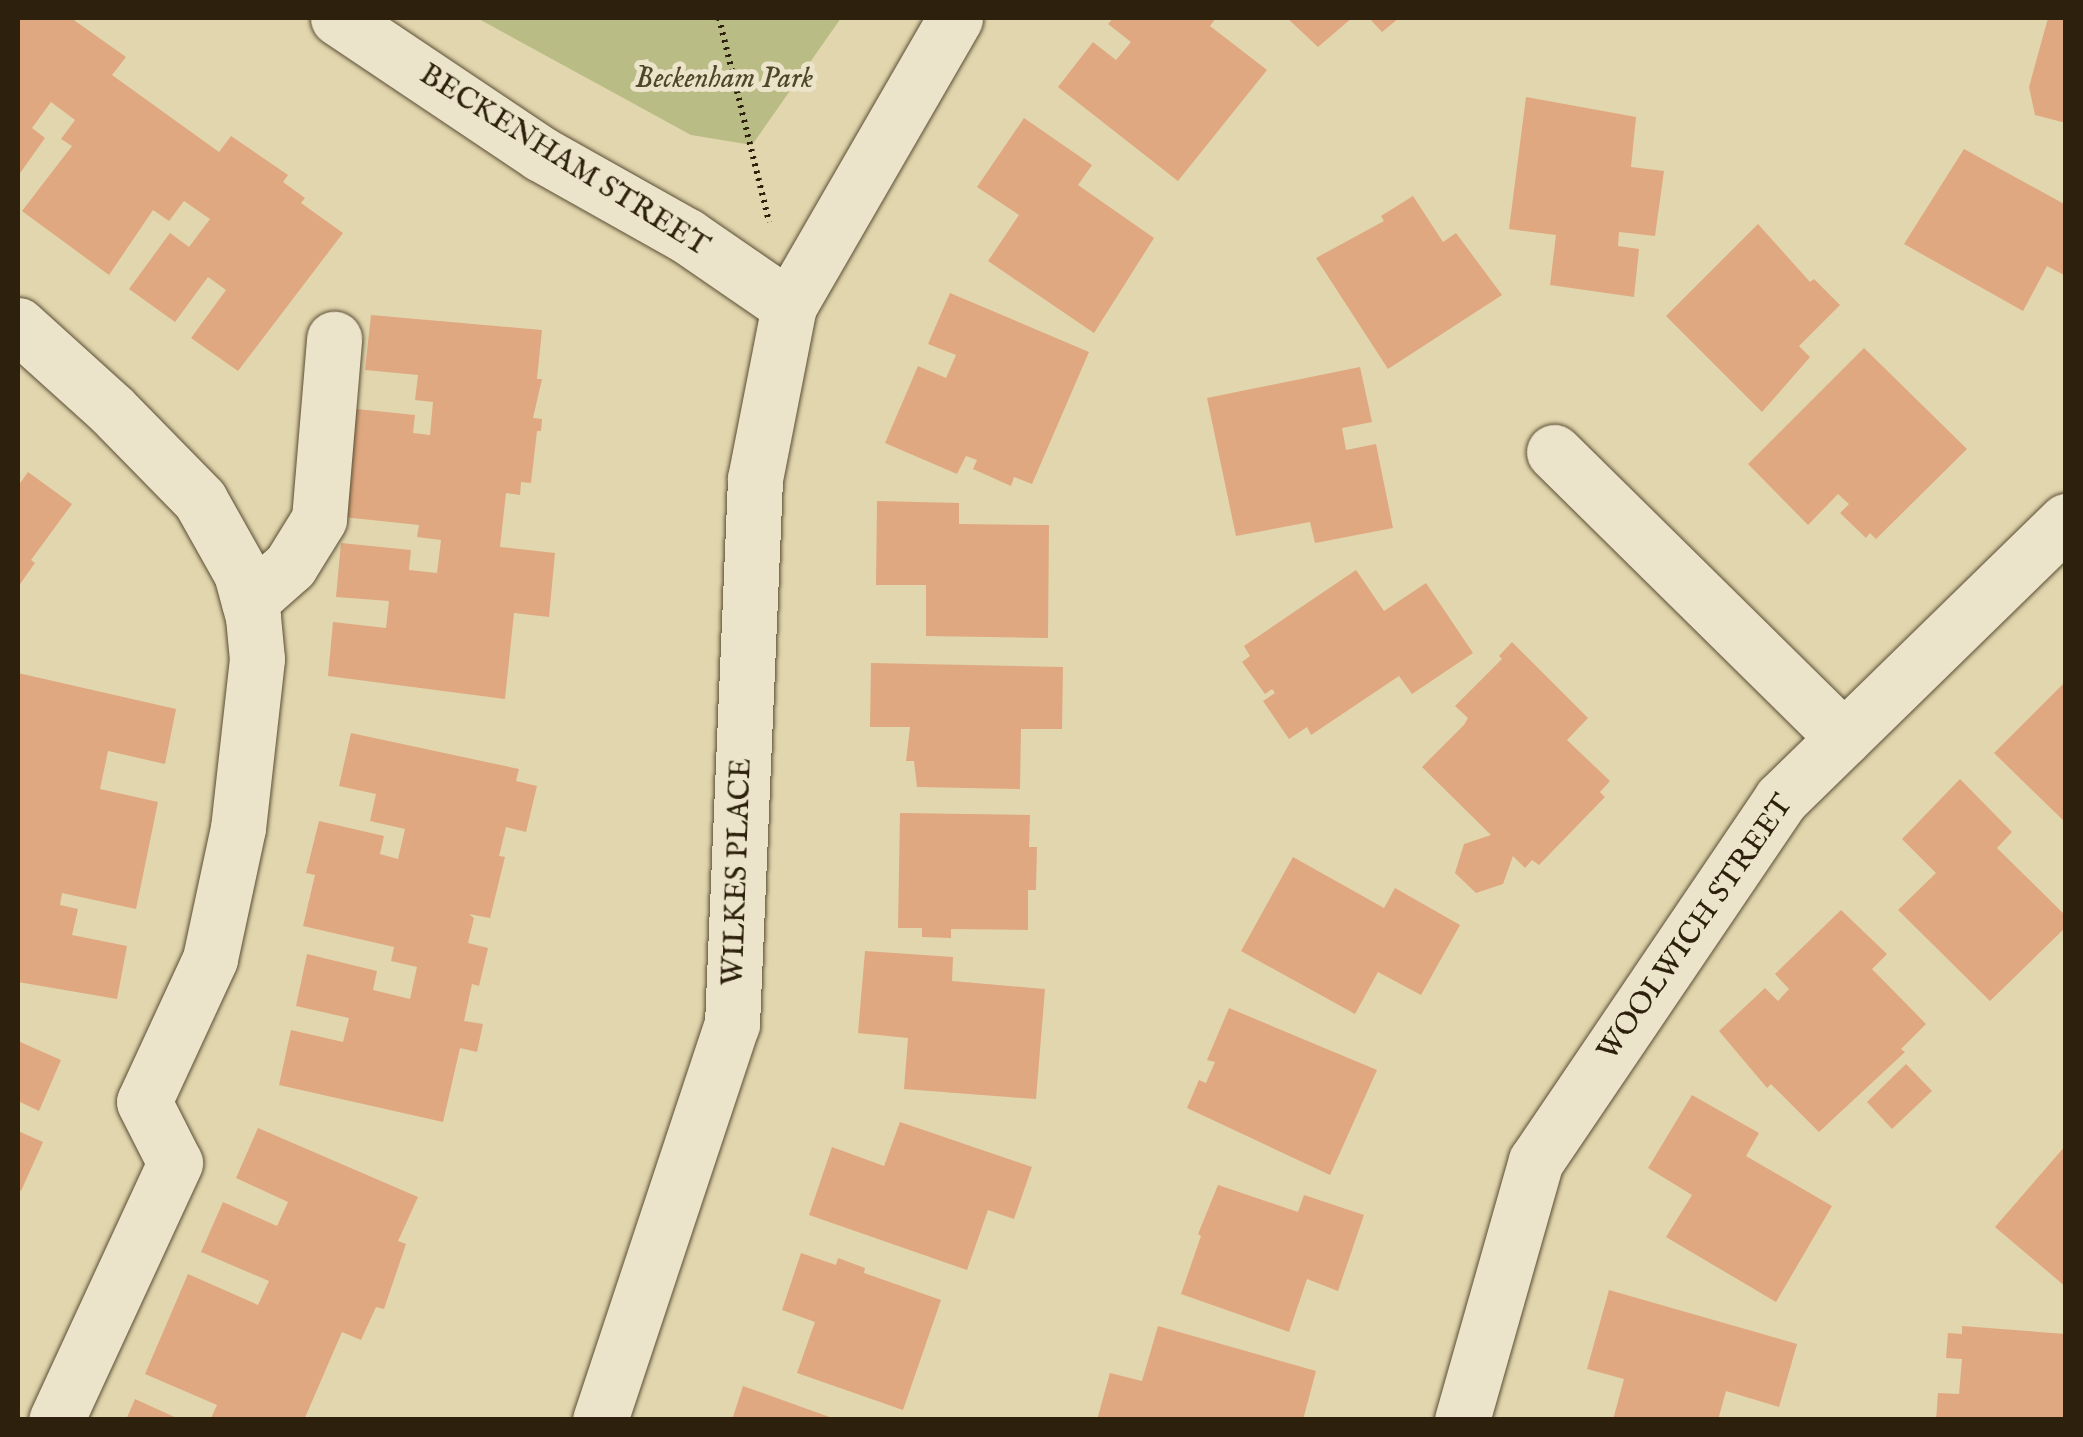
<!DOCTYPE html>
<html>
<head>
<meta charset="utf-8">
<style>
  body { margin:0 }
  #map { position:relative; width:2083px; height:1437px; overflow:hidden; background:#e2d6ae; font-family:"IM FELL English",serif }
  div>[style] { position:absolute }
  .green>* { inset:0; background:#babc85 }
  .building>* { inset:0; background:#dfa881 }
  .path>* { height:6px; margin-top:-3px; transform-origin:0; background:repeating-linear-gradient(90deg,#2d200c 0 2.5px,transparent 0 7.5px) }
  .roads { filter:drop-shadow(0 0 2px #5a4e34) drop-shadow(0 0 2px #5a4e34) }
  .street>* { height:55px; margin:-27.5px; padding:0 27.5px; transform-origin:27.5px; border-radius:27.5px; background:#ece4ca }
  .secondary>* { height:55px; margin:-27.5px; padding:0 27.5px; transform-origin:27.5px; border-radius:27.5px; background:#ece4ca }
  span { translate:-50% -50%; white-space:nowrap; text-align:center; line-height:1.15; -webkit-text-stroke:10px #ece4ca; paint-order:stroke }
  .park-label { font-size:30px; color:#50472a; font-style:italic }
  .street-label { font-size:30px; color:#2d200c }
  .frame { position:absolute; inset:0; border:20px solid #2d200c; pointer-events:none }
</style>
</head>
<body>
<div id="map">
  <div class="green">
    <i style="clip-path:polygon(477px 18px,841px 18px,752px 145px,691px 135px)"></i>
  </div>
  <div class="building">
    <i style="clip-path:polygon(18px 18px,71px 18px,126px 57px,112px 75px,219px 152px,231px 136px,288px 175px,283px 182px,305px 198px,301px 203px,343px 233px,238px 371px,191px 338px,226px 290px,208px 277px,175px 322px,129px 289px,170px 233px,189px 247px,210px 219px,184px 201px,169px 221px,153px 210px,109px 275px,22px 211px,72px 146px,61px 139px,75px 120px,51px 102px,32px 128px,45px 138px,18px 176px)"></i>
    <i style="clip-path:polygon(1113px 18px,1216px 18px,1210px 26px,1267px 70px,1178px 181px,1058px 87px,1093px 42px,1116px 60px,1131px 42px,1108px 24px)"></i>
    <i style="clip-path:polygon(1287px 18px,1352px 18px,1318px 47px)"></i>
    <i style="clip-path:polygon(1369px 18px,1399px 18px,1382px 32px)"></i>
    <i style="clip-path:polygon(2048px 18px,2066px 18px,2066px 123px,2035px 115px,2029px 87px)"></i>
    <i style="clip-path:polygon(1526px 97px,1636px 117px,1631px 167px,1664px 171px,1655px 236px,1619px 232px,1618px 246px,1639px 249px,1634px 297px,1550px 285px,1556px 235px,1509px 229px)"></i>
    <i style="clip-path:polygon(1024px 118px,1092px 165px,1078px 185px,1154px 238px,1094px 333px,988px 261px,1019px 215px,977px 187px)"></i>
    <i style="clip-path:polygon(1964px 149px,2066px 205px,2066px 276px,2047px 266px,2023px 311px,1904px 244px)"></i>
    <i style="clip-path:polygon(1413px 196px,1443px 242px,1456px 233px,1502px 295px,1388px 369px,1316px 258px,1384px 221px,1381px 216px)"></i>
    <i style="clip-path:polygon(1758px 224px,1810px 282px,1814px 279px,1840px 305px,1799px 346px,1810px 357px,1762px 412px,1666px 316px)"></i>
    <i style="clip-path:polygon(950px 293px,1089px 352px,1032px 484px,1014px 477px,1011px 486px,973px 469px,977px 460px,966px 456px,957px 474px,885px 443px,918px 366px,946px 378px,956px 355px,928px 344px)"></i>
    <i style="clip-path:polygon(371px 315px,542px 330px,537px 379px,542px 379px,533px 418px,542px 419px,541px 431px,537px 431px,531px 483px,521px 482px,520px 495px,506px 493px,500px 547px,555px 553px,549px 617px,514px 613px,505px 699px,328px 676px,333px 622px,386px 628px,389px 601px,336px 597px,341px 543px,411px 550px,409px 570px,437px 573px,441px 540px,417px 537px,419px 525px,343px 517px,347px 408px,415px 415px,413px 433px,430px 435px,433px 402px,415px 400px,418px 375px,365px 370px)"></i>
    <i style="clip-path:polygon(1864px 348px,1967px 449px,1876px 539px,1870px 533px,1866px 538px,1840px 513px,1849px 504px,1838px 494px,1808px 525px,1748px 464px)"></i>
    <i style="clip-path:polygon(1360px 367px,1372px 422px,1342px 428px,1346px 450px,1376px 444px,1393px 528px,1315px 543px,1310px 522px,1236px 536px,1207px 398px)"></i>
    <i style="clip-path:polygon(28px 472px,72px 504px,31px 560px,35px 563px,18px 587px,18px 486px)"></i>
    <i style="clip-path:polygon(877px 501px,959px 503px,959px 524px,1049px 525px,1048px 638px,926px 636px,926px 585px,876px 585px)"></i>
    <i style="clip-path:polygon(1356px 570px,1384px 611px,1426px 583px,1473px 653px,1412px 694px,1399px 676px,1311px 735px,1307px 727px,1289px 739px,1263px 701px,1275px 693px,1272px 689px,1265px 694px,1242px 662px,1250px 656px,1244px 646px)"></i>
    <i style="clip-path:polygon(1512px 642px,1588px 718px,1567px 740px,1610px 781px,1600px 792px,1605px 797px,1539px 865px,1532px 860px,1525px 868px,1513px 856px,1503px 884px,1476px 893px,1455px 873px,1464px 844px,1491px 835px,1422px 767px,1464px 725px,1468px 718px,1455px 706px,1502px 659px,1499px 656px)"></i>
    <i style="clip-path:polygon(871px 663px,1063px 667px,1062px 729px,1021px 729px,1020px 789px,917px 787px,914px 761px,906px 761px,910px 727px,870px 727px)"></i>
    <i style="clip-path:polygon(18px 673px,176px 709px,165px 764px,108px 751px,100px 789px,158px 802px,136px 909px,62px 893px,60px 905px,78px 909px,72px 935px,127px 946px,117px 999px,18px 982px)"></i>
    <i style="clip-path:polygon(2066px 681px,2066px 823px,1994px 753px)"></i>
    <i style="clip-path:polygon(351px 733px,519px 769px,516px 781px,537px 786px,526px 832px,506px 827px,499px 856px,505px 857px,490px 918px,469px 914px,474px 918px,468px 943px,488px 948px,479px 986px,472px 984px,464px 1021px,483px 1024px,477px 1052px,460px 1048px,443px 1122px,279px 1085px,291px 1030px,343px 1042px,349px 1018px,296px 1006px,307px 954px,377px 971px,373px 990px,410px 999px,417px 967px,391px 961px,394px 947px,303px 926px,315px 875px,306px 873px,319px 821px,384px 836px,380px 854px,398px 859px,405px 829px,370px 821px,376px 794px,339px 786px)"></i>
    <i style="clip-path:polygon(1960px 779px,2012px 832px,1997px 848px,2066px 916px,2066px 927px,1990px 1001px,1898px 910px,1936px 873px,1902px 839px)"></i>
    <i style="clip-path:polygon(900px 813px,1030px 815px,1029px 847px,1037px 847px,1036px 890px,1028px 890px,1028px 930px,951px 929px,951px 938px,922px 937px,922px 928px,898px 928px)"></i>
    <i style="clip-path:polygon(1293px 857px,1384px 908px,1395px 888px,1460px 925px,1421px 995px,1378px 972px,1355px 1014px,1241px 951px)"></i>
    <i style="clip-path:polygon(1841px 910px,1887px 954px,1872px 969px,1926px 1024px,1901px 1049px,1905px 1052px,1819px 1132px,1771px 1084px,1767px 1088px,1719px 1031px,1765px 988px,1778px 1001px,1789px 989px,1775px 974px)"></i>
    <i style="clip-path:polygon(865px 951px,953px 957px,952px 981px,1045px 989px,1036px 1099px,904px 1089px,908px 1038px,858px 1033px)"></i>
    <i style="clip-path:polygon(1229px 1008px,1377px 1070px,1330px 1175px,1187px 1108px,1199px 1080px,1206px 1083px,1215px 1062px,1207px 1060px)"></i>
    <i style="clip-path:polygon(18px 1041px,61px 1060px,39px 1111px,18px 1101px)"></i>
    <i style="clip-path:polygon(1906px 1064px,1932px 1091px,1892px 1129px,1867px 1102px)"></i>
    <i style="clip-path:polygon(1692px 1095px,1759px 1133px,1746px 1156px,1832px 1206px,1776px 1302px,1666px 1237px,1692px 1195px,1648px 1168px)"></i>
    <i style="clip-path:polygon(900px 1122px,1032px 1167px,1014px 1219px,988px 1210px,967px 1270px,809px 1215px,832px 1147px,884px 1166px)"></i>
    <i style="clip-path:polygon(258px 1128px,418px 1197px,398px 1241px,406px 1244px,384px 1309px,376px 1307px,361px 1340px,342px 1332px,304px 1420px,210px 1420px,217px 1405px,145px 1374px,188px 1274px,258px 1305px,269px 1281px,201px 1252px,223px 1202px,277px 1226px,288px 1202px,236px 1178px)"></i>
    <i style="clip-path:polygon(18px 1131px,43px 1142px,21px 1191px,18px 1189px)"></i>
    <i style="clip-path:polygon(2066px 1145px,2066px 1287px,1995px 1227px)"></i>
    <i style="clip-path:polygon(1218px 1185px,1298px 1212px,1304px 1195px,1364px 1215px,1338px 1291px,1307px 1279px,1289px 1332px,1181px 1294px,1201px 1236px,1198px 1234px)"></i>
    <i style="clip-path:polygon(801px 1253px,836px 1265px,838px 1258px,865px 1268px,864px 1273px,941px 1300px,903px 1410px,797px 1373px,815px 1322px,782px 1310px)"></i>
    <i style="clip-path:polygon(1609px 1290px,1797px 1344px,1779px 1407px,1726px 1391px,1718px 1420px,1613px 1420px,1624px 1379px,1587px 1369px)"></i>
    <i style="clip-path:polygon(1158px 1326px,1316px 1371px,1303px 1420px,1097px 1420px,1110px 1373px,1142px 1381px)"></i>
    <i style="clip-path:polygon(1962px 1326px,2066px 1334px,2066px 1420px,1936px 1420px,1938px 1393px,1959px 1394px,1962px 1359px,1946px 1358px,1948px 1333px,1962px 1334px)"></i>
    <i style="clip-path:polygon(743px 1386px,835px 1419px,835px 1420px,732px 1420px)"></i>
    <i style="clip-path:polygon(135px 1399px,181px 1420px,126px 1420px)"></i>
  </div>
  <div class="path">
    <i style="left:719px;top:18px;width:210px;rotate:76.2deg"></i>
  </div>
  <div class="roads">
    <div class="street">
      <i style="left:338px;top:18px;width:244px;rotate:33.8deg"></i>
      <i style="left:541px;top:154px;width:167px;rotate:29.3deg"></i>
      <i style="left:687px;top:236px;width:124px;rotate:34.5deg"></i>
      <i style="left:789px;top:306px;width:332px;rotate:-60deg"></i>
      <i style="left:18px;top:325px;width:127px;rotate:42.1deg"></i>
      <i style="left:112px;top:410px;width:126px;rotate:45.6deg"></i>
      <i style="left:200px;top:500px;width:84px;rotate:60.7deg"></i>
      <i style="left:241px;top:573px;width:46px;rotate:74.7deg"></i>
      <i style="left:253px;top:617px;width:42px;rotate:84.6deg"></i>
      <i style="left:257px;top:659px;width:170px;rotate:96.4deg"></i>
      <i style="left:238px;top:828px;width:134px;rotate:102.1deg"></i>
      <i style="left:210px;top:959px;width:157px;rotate:114.8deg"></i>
      <i style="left:144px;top:1102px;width:68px;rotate:63.1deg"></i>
      <i style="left:175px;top:1163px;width:283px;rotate:114.8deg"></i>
      <i style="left:1554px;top:452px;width:407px;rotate:44.6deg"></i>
      <i style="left:249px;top:602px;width:55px;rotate:-41.3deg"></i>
      <i style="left:290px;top:566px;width:55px;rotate:-58.3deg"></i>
      <i style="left:319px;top:519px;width:181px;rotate:-85.2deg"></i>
      <i style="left:1462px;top:1420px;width:269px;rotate:-74.1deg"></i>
      <i style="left:1536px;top:1161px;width:437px;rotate:-55.9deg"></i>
      <i style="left:1781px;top:799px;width:398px;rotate:-44.3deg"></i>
    </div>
    <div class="secondary">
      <i style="left:600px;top:1420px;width:417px;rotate:-71.6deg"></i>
      <i style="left:732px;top:1024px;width:545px;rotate:-87.58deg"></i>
      <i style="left:755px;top:479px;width:176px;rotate:-78.9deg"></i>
    </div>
  </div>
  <div class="park-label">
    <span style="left:724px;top:79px">Beckenham Park</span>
  </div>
  <div class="street-label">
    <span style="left:564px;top:161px;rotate:32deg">BECKENHAM STREET</span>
    <span style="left:738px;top:872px;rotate:-88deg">WILKES PLACE</span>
    <span style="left:1696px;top:928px;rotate:-55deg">WOOLWICH STREET</span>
  </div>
  <div class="frame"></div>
</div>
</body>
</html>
